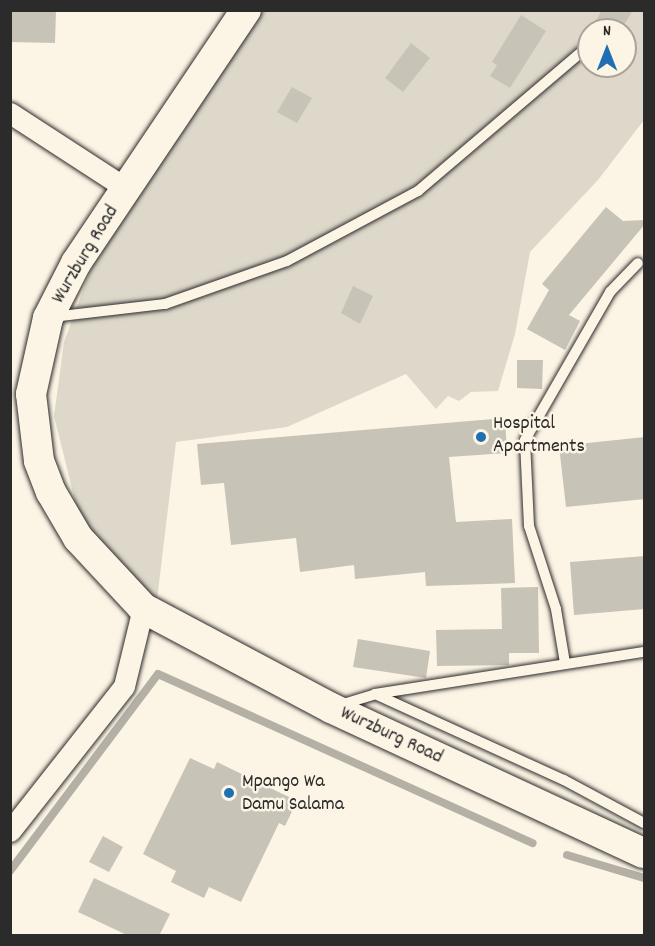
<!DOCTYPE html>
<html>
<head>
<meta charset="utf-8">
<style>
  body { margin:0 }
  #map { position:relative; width:655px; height:946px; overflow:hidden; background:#fcf5e5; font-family:Dekko,sans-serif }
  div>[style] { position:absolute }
  .green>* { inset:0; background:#ded8ca }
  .stream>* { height:8px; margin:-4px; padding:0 4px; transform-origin:4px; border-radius:4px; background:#b4b0a5 }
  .building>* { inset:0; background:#c8c3b7 }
  .roads { filter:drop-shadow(0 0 2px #2b2b2b) drop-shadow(0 0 2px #2b2b2b) }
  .lane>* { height:10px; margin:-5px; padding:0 5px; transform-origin:5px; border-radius:5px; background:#fcf5e5 }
  .street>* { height:21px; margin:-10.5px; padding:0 10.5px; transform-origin:10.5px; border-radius:10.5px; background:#fcf5e5 }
  .secondary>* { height:30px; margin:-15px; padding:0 15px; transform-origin:15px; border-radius:15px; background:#fcf5e5 }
  .dots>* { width:16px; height:16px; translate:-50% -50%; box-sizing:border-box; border:3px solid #fcf5e5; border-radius:50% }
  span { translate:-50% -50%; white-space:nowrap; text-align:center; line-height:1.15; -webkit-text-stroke:5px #fcf5e5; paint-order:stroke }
  .street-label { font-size:20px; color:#2b2b2b }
  .poi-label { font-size:20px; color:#2b2b2b }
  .left { translate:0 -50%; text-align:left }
  .frame { position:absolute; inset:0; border:12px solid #2b2b2b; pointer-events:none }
  .north { position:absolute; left:577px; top:18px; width:60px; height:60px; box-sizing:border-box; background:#fcf5e5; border:2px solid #a8a49b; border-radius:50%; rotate:0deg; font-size:16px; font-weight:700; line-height:24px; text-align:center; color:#2b2b2b }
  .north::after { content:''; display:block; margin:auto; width:21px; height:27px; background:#1f6fb2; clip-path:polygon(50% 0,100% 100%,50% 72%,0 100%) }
</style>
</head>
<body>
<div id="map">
  <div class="green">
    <i style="clip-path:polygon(evenodd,260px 11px,644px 11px,644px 120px,598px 180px,530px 252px,515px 334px,498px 391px,471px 392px,459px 401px,448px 396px,436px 409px,406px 374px,287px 427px,176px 442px,157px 600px,81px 525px,54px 416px,64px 342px,101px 242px,260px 11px,589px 30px,625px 30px,625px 66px,589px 66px,589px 30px)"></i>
  </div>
  <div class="stream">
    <i style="left:567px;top:855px;width:80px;rotate:16.6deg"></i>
    <i style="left:10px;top:871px;width:246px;rotate:-53.1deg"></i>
    <i style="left:158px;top:674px;width:411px;rotate:24.3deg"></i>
  </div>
  <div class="building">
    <i style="clip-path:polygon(10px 10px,56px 10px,55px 43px,10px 42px)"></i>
    <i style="clip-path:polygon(602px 10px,633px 10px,621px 30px,590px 30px)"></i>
    <i style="clip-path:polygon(521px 15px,546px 31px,510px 88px,490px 76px,497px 65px,492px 62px)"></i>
    <i style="clip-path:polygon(411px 43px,430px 58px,403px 92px,385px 78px)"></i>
    <i style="clip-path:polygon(292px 87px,312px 98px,297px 123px,277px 112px)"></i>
    <i style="clip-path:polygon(606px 207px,623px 221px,645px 220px,645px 224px,569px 315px,580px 321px,565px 350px,527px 329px,549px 290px,542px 284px)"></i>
    <i style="clip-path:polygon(353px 286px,373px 296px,360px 324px,341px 313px)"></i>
    <i style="clip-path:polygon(517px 360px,543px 360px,542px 389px,517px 388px)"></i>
    <i style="clip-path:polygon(505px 418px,507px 453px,449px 457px,456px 522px,512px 519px,515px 583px,426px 586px,425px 572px,355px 579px,354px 565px,300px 572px,296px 538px,231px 545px,224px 483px,201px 485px,197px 444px)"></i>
    <i style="clip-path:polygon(645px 437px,645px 499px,566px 507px,559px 446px)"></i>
    <i style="clip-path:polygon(645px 556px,645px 609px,574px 615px,570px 562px)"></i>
    <i style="clip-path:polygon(538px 587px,539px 653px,509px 653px,509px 665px,437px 666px,436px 630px,502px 629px,501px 588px)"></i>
    <i style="clip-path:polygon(358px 639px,430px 651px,426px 678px,353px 667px)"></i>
    <i style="clip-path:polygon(190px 758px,214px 769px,217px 762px,297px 801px,285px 826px,279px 823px,241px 902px,209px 887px,204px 898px,171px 882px,176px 871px,143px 854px)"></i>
    <i style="clip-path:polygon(103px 836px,123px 847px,109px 872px,89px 862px)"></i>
    <i style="clip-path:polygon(94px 878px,170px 914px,159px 936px,129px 936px,78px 912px)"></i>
  </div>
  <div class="roads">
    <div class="lane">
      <i style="left:52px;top:317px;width:114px;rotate:-6.6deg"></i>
      <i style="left:165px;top:304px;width:129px;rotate:-19.4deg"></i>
      <i style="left:287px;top:261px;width:149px;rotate:-28.1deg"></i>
      <i style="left:418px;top:191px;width:219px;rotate:-40.4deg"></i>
      <i style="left:565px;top:663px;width:55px;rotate:-99.5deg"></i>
      <i style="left:556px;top:609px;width:87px;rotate:-108deg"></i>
      <i style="left:529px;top:526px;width:86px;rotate:-92.7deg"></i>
      <i style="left:525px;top:440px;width:171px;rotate:-60.1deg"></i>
      <i style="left:610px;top:292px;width:40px;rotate:-46deg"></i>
      <i style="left:375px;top:694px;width:208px;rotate:24.5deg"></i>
      <i style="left:564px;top:780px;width:91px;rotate:28.3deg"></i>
      <i style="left:340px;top:705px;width:37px;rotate:-17deg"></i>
      <i style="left:375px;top:694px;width:272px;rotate:-8.9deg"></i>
    </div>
    <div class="street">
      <i style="left:10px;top:113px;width:140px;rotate:33deg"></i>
      <i style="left:10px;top:831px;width:184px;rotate:-51.8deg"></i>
      <i style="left:124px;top:686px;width:80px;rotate:-76.3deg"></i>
    </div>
    <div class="secondary">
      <i style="left:246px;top:10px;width:305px;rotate:123.9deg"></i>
      <i style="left:76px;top:263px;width:62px;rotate:117deg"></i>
      <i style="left:48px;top:318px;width:78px;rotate:102.6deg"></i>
      <i style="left:31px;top:394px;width:67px;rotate:83.2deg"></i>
      <i style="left:39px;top:461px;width:33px;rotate:69deg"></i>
      <i style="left:51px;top:492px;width:53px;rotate:59.6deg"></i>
      <i style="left:78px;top:538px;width:96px;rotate:47.1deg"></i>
      <i style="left:143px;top:608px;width:213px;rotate:28deg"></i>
      <i style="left:331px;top:708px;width:345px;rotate:24.9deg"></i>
    </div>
  </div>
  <div class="dots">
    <i style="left:481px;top:437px;background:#1f6fb2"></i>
    <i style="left:229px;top:793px;background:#1f6fb2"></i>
  </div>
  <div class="street-label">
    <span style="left:86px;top:255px;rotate:-59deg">Wurzburg Road</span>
    <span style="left:391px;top:736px;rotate:25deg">Wurzburg Road</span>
  </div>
  <div class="poi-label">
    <span class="left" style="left:493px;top:436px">Hospital<br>Apartments</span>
    <span class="left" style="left:242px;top:794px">Mpango Wa<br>Damu Salama</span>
  </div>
  <div class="frame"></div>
  <div class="north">N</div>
</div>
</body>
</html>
